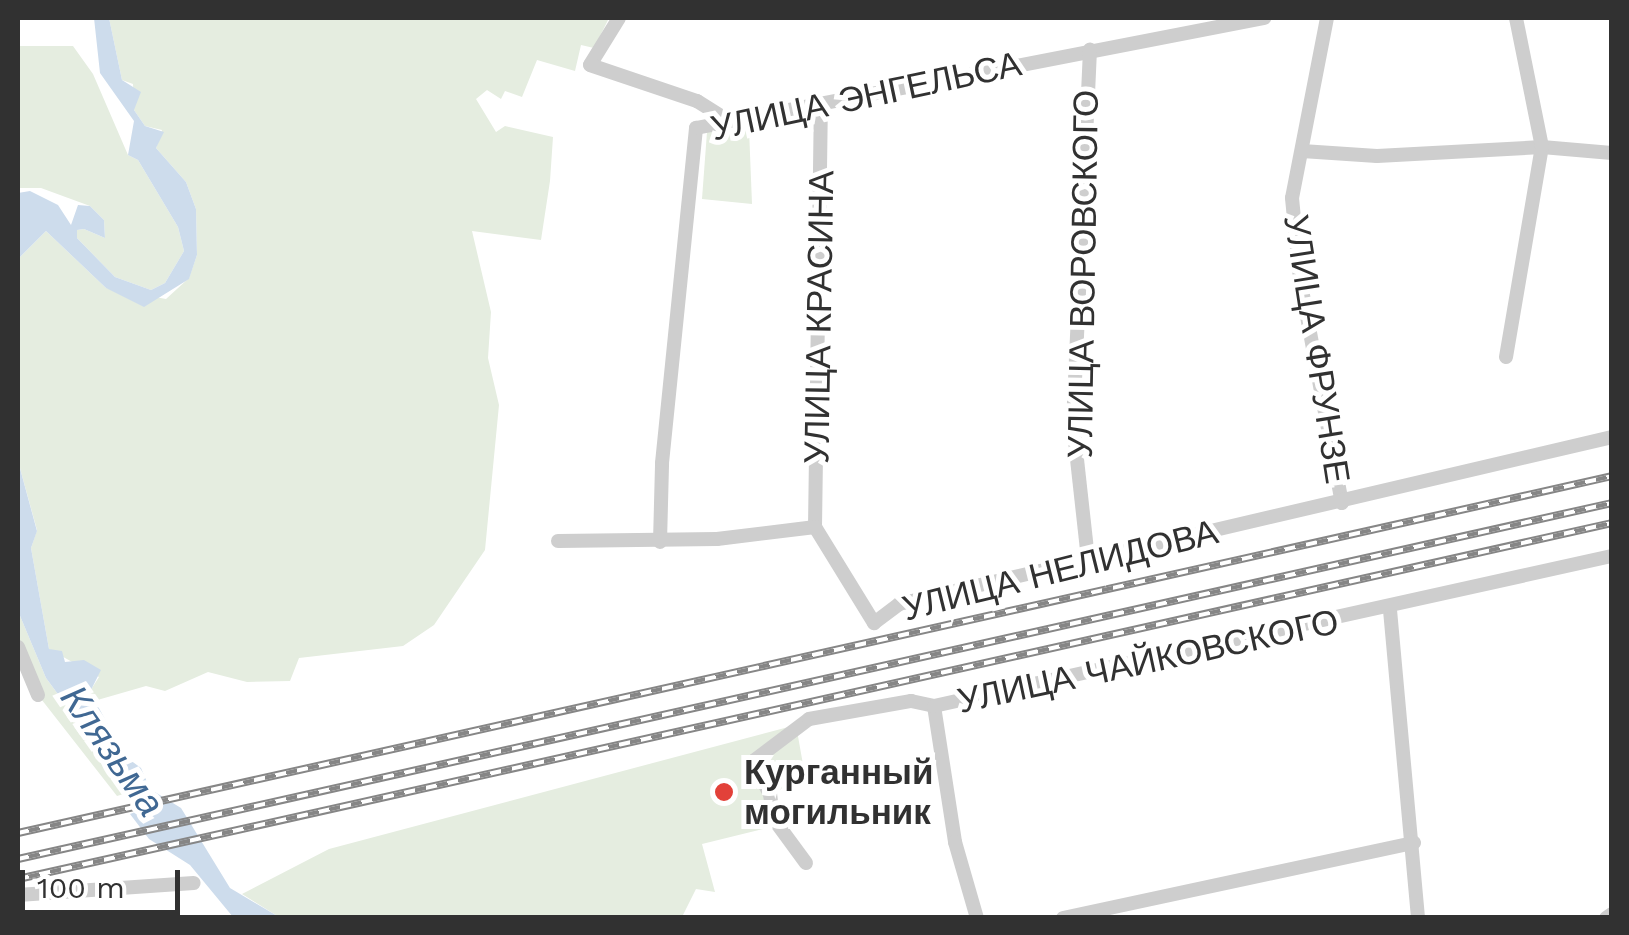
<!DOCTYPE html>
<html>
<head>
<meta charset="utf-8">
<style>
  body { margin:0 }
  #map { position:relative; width:1629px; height:935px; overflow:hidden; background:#fff; font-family:"Work Sans",sans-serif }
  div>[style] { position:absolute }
  .green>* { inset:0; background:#e5ede0 }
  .water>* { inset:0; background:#cddcec }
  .minor>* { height:14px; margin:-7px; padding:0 7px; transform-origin:7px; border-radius:7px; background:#cecece }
  .rail>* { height:8px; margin-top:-4px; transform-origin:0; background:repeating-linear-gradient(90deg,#fff 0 11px,#868686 0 22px); box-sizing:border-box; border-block:2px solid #868686 }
  .dots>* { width:28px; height:28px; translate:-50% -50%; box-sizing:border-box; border:5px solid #fff; border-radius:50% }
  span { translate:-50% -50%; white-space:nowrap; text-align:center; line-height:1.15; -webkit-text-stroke:10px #fff; paint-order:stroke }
  .street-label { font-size:35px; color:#313131 }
  .poi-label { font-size:35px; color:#313131; font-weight:700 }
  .left { translate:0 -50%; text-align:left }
  .water-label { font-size:38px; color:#406893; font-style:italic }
  .frame { position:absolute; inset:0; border:20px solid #313131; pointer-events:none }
  .scale { position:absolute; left:20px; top:870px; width:160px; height:45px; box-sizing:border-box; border:5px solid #313131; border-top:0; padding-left:12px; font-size:30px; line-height:35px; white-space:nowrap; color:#313131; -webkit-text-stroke:8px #fff; paint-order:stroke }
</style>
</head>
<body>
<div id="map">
  <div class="green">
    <i style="clip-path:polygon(109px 18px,609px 18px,594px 48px,581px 45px,575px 71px,537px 60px,522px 97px,505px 91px,501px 99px,487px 90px,476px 99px,496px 132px,505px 126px,553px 137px,550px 181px,541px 240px,472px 231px,491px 312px,488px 358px,499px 405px,485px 550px,434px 625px,403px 646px,299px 658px,290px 681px,247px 682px,208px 672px,165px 691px,146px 686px,94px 701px,90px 691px,99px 677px,49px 649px,31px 548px,37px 530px,18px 461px,18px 259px,46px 231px,106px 288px,166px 299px,189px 278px,197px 255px,196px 209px,186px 182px,156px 148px,162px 130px,145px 126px,134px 110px,133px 84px,122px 80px)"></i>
    <i style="clip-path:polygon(18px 46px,73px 46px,93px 74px,128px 155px,138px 160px,178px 227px,184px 251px,165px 283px,151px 290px,115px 277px,77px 238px,77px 230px,84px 229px,105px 238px,104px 220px,90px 206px,41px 188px,18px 188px)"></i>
    <i style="clip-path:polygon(749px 129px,752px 204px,702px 199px,707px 132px)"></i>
    <i style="clip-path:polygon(18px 611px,46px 678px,130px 792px,117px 796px,38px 695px,18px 647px)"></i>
    <i style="clip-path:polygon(796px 725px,804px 770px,769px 799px,771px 827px,702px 844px,715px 892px,696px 889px,682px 917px,279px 917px,242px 894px,329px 849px)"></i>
  </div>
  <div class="water">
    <i style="clip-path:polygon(94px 18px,109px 18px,122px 80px,141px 92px,134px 110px,145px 126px,164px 132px,156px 148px,186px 182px,196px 209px,197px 255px,189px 279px,144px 307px,106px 288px,46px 231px,18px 259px,18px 193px,30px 191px,58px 205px,71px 225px,78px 205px,90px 206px,104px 220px,105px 238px,84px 229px,77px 230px,77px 238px,115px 277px,151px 290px,165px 283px,184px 251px,178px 227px,138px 160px,128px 155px,134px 121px,100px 73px)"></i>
    <i style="clip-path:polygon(18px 461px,37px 531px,31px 548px,49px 649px,62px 651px,65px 662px,84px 660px,101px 670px,90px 692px,126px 757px,141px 768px,150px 789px,181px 808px,230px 888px,279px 917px,233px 917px,190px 865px,149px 839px,130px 814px,143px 809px,46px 678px,18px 611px)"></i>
  </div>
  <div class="minor">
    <i style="left:619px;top:18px;width:55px;rotate:121.7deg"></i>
    <i style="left:590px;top:65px;width:113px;rotate:18.6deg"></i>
    <i style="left:697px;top:101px;width:36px;rotate:32deg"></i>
    <i style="left:1327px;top:18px;width:183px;rotate:101deg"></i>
    <i style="left:1292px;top:198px;width:81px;rotate:84.4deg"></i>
    <i style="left:1300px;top:279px;width:228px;rotate:79.4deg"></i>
    <i style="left:1302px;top:151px;width:75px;rotate:3.8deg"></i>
    <i style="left:1377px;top:156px;width:165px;rotate:-3.1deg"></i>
    <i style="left:1542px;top:147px;width:70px;rotate:4.9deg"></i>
    <i style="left:1506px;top:357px;width:213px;rotate:-80.3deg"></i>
    <i style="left:1542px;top:147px;width:132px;rotate:-101.4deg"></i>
    <i style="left:815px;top:527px;width:421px;rotate:-89.2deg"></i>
    <i style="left:558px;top:541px;width:159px;rotate:-0.7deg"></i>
    <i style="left:717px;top:539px;width:99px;rotate:-7deg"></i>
    <i style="left:815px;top:527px;width:113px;rotate:58.4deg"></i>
    <i style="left:874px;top:623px;width:31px;rotate:-37deg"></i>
    <i style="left:899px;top:604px;width:732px;rotate:-13.18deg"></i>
    <i style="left:660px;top:542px;width:79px;rotate:-88.5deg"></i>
    <i style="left:662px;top:463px;width:337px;rotate:-84.2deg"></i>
    <i style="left:696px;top:128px;width:579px;rotate:-10.96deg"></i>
    <i style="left:1088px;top:559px;width:136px;rotate:-96.3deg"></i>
    <i style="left:1073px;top:424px;width:375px;rotate:-87.4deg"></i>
    <i style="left:1390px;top:610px;width:309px;rotate:84.8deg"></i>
    <i style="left:18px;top:647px;width:52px;rotate:67.4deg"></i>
    <i style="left:934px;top:706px;width:138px;rotate:81.2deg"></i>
    <i style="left:955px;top:842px;width:79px;rotate:73.9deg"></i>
    <i style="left:806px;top:863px;width:56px;rotate:-126.3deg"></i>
    <i style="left:773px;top:818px;width:24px;rotate:-97deg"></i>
    <i style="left:770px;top:794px;width:37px;rotate:-119deg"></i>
    <i style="left:752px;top:762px;width:71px;rotate:-37deg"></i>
    <i style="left:809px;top:719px;width:104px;rotate:-10deg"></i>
    <i style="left:911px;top:701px;width:24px;rotate:12deg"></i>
    <i style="left:934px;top:706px;width:694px;rotate:-12.48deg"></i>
    <i style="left:18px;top:895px;width:176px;rotate:-3.9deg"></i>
    <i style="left:1063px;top:918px;width:359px;rotate:-12.1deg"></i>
    <i style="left:1606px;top:918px;width:7px;rotate:-34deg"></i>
  </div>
  <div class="rail">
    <i style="left:18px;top:833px;width:1633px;rotate:-12.62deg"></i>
    <i style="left:18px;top:859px;width:1633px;rotate:-12.59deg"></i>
    <i style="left:18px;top:879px;width:1633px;rotate:-12.59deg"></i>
  </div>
  <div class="dots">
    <i style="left:724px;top:792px;background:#e24139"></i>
  </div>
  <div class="street-label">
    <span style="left:866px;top:96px;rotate:-12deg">УЛИЦА ЭНГЕЛЬСА</span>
    <span style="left:1083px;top:274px;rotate:-89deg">УЛИЦА ВОРОВСКОГО</span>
    <span style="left:819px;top:317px;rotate:-89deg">УЛИЦА КРАСИНА</span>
    <span style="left:1317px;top:349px;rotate:81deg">УЛИЦА ФРУНЗЕ</span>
    <span style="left:1060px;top:570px;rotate:-14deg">УЛИЦА НЕЛИДОВА</span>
    <span style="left:1148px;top:661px;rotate:-12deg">УЛИЦА ЧАЙКОВСКОГО</span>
  </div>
  <div class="poi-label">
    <span class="left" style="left:744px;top:792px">Курганный<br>могильник</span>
  </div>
  <div class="water-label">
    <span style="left:112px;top:751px;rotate:55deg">Клязьма</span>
  </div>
  <div class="frame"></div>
  <div class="scale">100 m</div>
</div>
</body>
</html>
